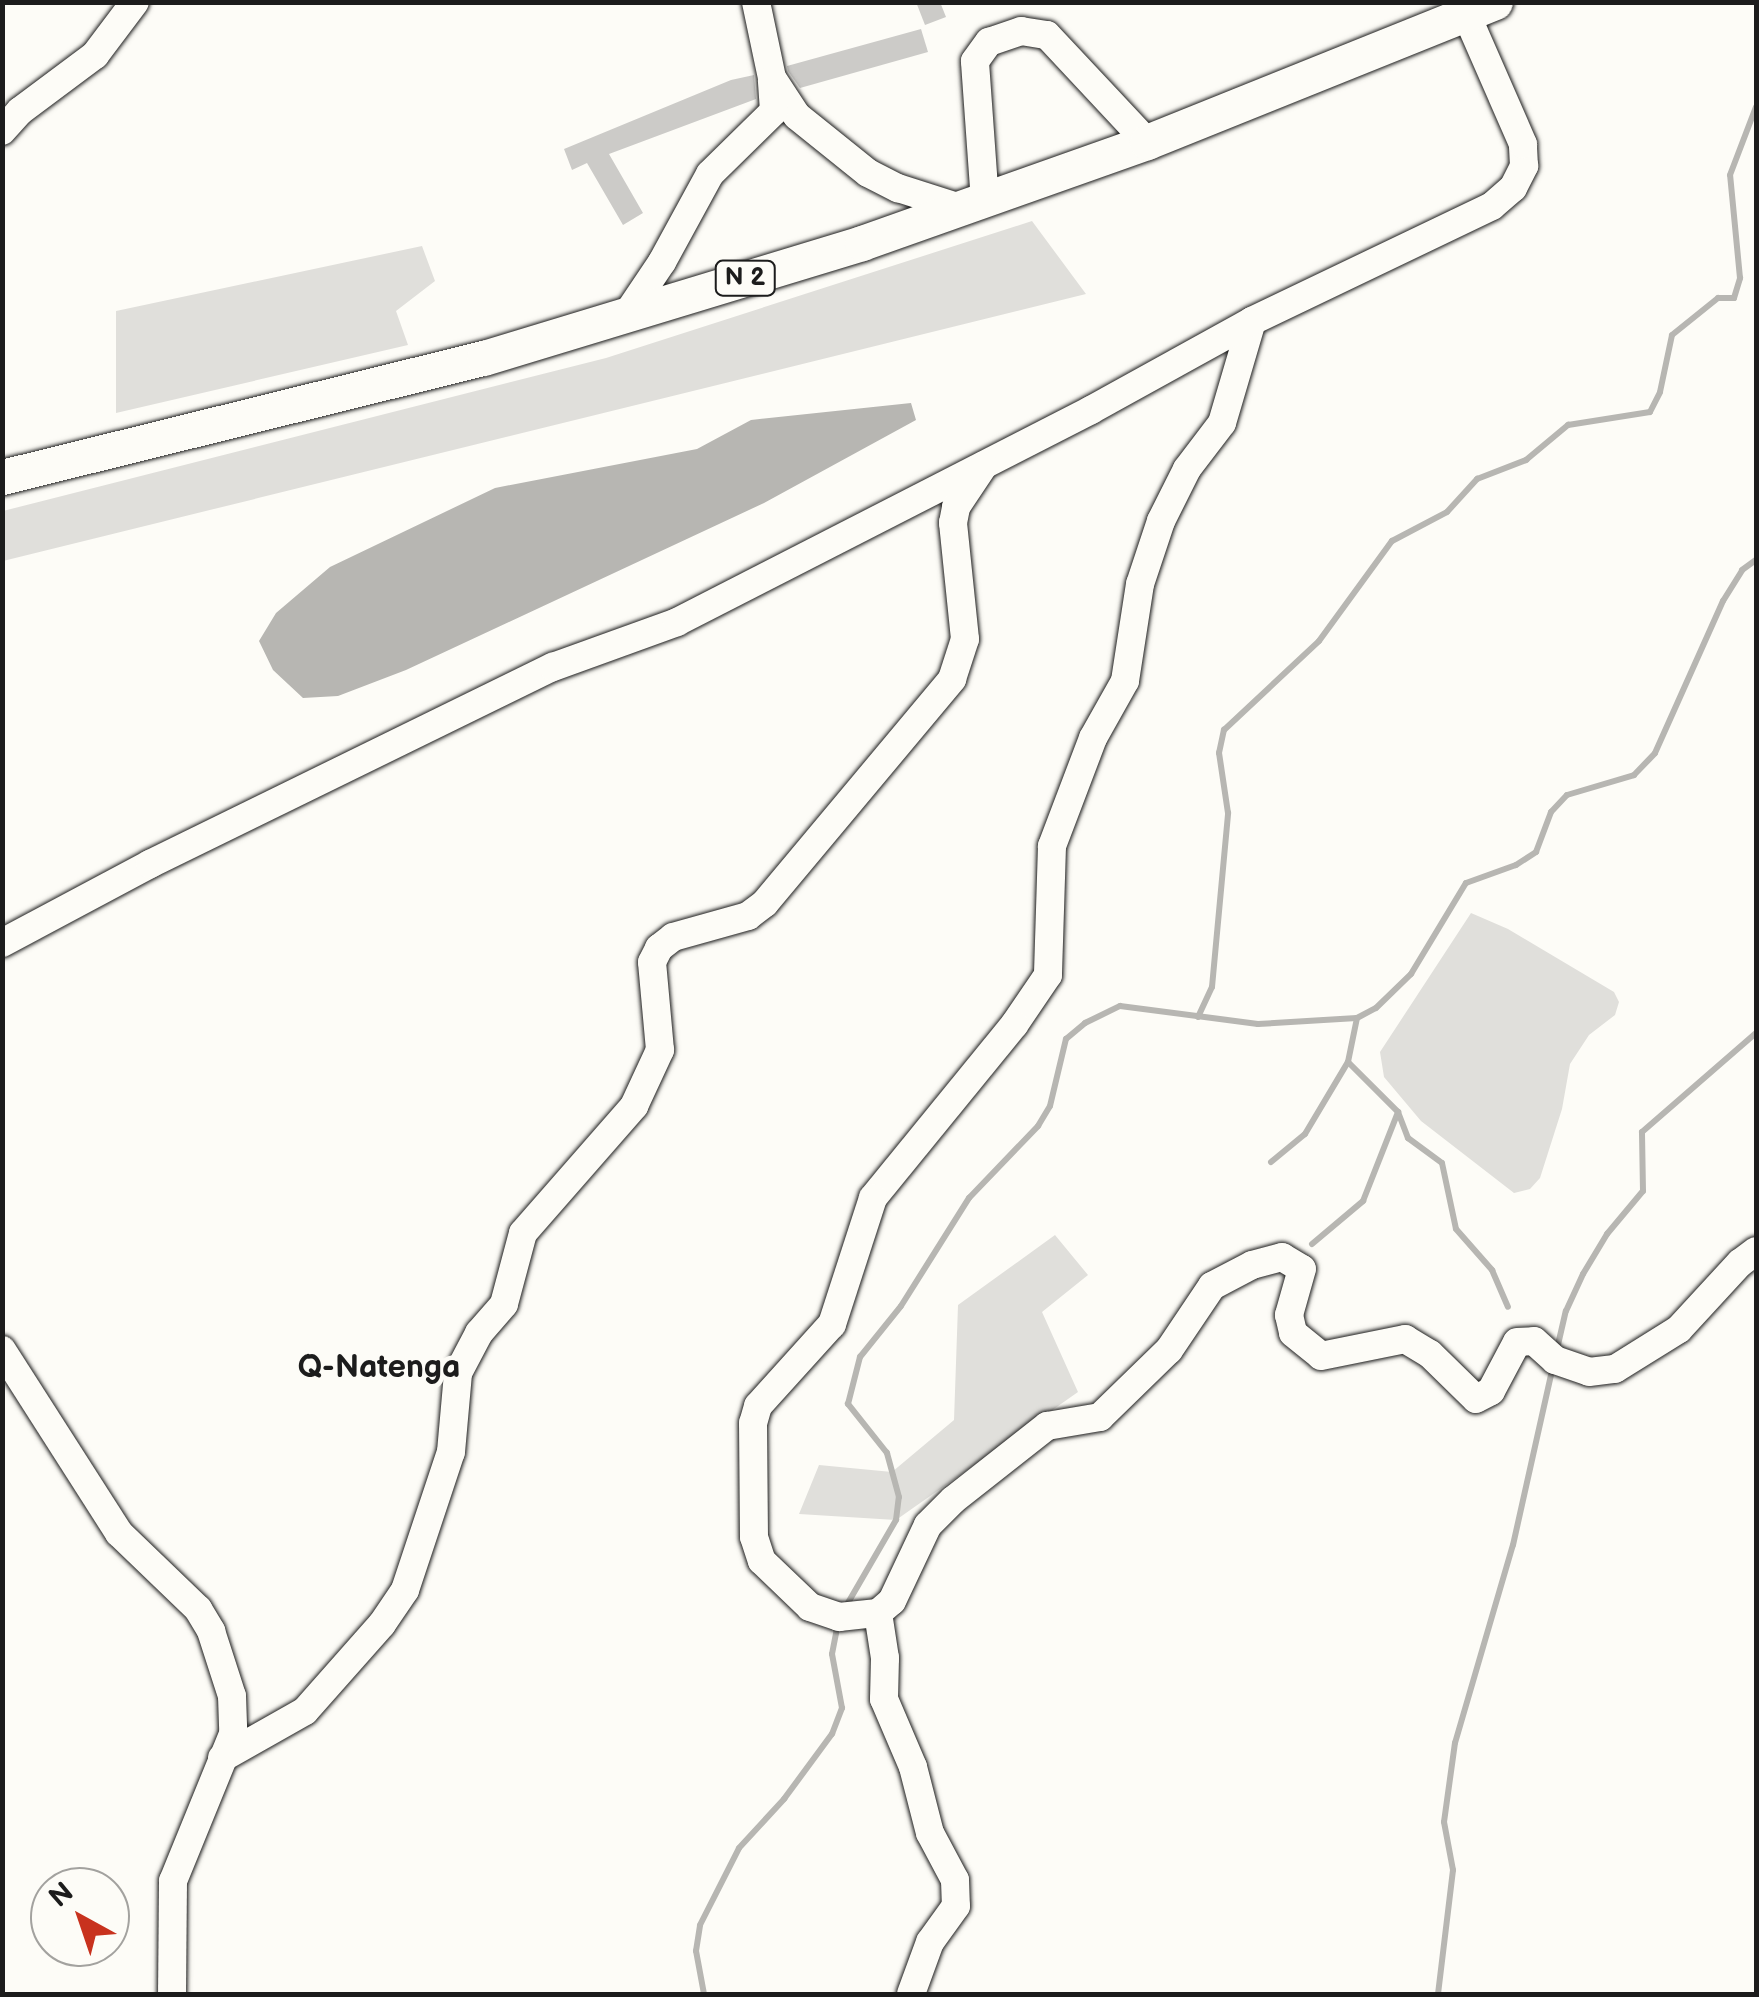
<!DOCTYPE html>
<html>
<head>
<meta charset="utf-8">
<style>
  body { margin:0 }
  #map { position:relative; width:1759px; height:1997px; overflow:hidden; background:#fdfcf7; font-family:"Balsamiq Sans",sans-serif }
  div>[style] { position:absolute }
  .green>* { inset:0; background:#e0dfdb }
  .water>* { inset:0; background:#b7b6b2 }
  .stream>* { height:6px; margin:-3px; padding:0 3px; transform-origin:3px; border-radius:3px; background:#b7b6b2 }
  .building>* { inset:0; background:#cccbc8 }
  .roads { filter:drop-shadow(0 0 2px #1c1c1c) drop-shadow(0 0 2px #1c1c1c) }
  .minor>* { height:28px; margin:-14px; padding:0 14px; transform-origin:14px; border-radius:14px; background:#fdfcf7 }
  .major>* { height:35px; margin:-17.5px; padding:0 17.5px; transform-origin:17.5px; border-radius:17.5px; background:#fdfcf7 }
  span { translate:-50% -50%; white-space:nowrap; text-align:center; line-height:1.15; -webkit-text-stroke:9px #fdfcf7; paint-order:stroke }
  .shield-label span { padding:2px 8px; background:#fdfcf7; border:2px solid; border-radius:8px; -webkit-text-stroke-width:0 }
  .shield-label { font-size:25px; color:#1c1c1c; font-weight:700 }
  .quarter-label { font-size:32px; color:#1c1c1c; font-weight:700 }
  .frame { position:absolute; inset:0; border:5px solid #1c1c1c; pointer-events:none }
  .north { position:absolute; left:30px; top:1867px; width:100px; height:100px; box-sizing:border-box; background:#fdfcf7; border:2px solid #a3a29f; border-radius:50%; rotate:320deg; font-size:28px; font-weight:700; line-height:40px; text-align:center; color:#1c1c1c }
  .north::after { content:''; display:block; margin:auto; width:35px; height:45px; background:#c8321e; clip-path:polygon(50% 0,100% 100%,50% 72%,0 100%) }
</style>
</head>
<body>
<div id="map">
  <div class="green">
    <i style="clip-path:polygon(1032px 221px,1086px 294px,3px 561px,3px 511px,606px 358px)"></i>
    <i style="clip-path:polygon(422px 246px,435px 281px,396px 311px,408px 345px,116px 413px,116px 311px)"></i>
    <i style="clip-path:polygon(1471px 913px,1508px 929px,1614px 992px,1619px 1002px,1615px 1015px,1589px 1035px,1570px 1064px,1562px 1109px,1540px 1178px,1530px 1189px,1514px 1193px,1421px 1121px,1384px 1077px,1380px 1052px)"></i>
    <i style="clip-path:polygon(1055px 1235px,1088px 1275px,1042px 1312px,1078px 1392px,896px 1520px,799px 1514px,819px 1465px,892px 1472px,954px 1420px,958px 1305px)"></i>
  </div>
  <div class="water">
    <i style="clip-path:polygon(911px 403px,916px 420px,764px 503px,406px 670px,338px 696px,303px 698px,273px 670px,259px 641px,276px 613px,330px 567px,495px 488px,697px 449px,751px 420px)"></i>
  </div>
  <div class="stream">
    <i style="left:1198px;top:1017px;width:33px;rotate:-65deg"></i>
    <i style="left:1212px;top:987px;width:175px;rotate:-84.7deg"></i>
    <i style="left:1228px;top:813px;width:61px;rotate:-98.5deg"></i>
    <i style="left:1219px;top:753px;width:24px;rotate:-78deg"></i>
    <i style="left:1224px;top:730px;width:130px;rotate:-43.1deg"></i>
    <i style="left:1319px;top:641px;width:124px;rotate:-53.9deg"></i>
    <i style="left:1392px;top:541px;width:62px;rotate:-27.8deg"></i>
    <i style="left:1447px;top:512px;width:45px;rotate:-47.7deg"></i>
    <i style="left:1477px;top:479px;width:53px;rotate:-21.2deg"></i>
    <i style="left:1526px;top:460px;width:55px;rotate:-39.8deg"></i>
    <i style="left:1568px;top:425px;width:83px;rotate:-9deg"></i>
    <i style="left:1650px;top:412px;width:22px;rotate:-63deg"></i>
    <i style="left:1660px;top:392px;width:58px;rotate:-78.1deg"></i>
    <i style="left:1672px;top:335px;width:59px;rotate:-38.8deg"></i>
    <i style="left:1718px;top:298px;width:16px"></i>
    <i style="left:1734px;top:298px;width:21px;rotate:-73deg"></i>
    <i style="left:1740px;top:278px;width:103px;rotate:-95.5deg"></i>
    <i style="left:1730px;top:175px;width:73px;rotate:-69.1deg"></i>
    <i style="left:1357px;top:1018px;width:45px;rotate:101.6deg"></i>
    <i style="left:1348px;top:1062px;width:71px;rotate:45deg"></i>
    <i style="left:1398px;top:1112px;width:28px;rotate:69deg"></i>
    <i style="left:1408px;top:1138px;width:42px;rotate:36.3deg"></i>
    <i style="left:1442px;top:1163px;width:67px;rotate:78deg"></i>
    <i style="left:1456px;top:1229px;width:55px;rotate:48.7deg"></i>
    <i style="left:1492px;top:1270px;width:40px;rotate:66.6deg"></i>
    <i style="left:1271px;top:1162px;width:44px;rotate:-39.5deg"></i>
    <i style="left:1305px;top:1134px;width:84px;rotate:-59.2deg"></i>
    <i style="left:1312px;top:1244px;width:67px;rotate:-40.1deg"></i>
    <i style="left:1363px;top:1201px;width:96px;rotate:-68.5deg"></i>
    <i style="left:1557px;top:1349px;width:39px;rotate:-77deg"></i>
    <i style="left:1566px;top:1311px;width:41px;rotate:-65.3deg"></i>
    <i style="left:1583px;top:1274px;width:47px;rotate:-59deg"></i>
    <i style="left:1607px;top:1234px;width:56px;rotate:-50.1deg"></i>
    <i style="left:1643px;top:1191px;width:59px;rotate:-91deg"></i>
    <i style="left:1642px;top:1132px;width:151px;rotate:-41deg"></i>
    <i style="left:845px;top:1608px;width:102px;rotate:-59.9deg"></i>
    <i style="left:896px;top:1520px;width:23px;rotate:-83deg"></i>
    <i style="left:899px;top:1497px;width:46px;rotate:-105.3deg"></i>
    <i style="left:887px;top:1453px;width:63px;rotate:-128.5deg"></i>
    <i style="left:848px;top:1404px;width:49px;rotate:-75.7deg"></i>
    <i style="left:860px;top:1357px;width:65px;rotate:-51.2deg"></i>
    <i style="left:901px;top:1306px;width:128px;rotate:-57.8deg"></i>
    <i style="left:969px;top:1198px;width:100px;rotate:-46.2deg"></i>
    <i style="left:1038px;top:1126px;width:23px;rotate:-59deg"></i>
    <i style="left:1050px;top:1106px;width:69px;rotate:-76.6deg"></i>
    <i style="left:1066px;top:1039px;width:25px;rotate:-40deg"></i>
    <i style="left:1085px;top:1023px;width:39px;rotate:-26deg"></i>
    <i style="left:1120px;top:1006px;width:139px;rotate:7.4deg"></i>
    <i style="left:1258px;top:1024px;width:99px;rotate:-3.5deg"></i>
    <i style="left:1357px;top:1018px;width:21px;rotate:-28deg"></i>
    <i style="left:1376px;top:1008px;width:49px;rotate:-44.2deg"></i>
    <i style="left:1411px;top:974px;width:106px;rotate:-58.9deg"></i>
    <i style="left:1466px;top:883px;width:53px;rotate:-19.8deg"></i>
    <i style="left:1516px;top:865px;width:24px;rotate:-33deg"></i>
    <i style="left:1536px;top:852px;width:43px;rotate:-69.4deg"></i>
    <i style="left:1551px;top:812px;width:23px;rotate:-47deg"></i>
    <i style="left:1567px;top:795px;width:70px;rotate:-16.6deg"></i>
    <i style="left:1634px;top:775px;width:30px;rotate:-46deg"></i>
    <i style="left:1655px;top:753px;width:167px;rotate:-65.9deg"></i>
    <i style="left:1723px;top:601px;width:36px;rotate:-58deg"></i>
    <i style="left:1742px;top:570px;width:17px;rotate:-36deg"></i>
    <i style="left:704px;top:1994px;width:44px;rotate:-100.5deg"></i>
    <i style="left:696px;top:1951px;width:26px;rotate:-81deg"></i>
    <i style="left:700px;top:1925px;width:86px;rotate:-63.1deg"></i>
    <i style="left:739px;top:1848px;width:67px;rotate:-47.4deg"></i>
    <i style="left:784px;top:1799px;width:81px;rotate:-53.6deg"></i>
    <i style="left:832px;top:1734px;width:28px;rotate:-69deg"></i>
    <i style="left:842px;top:1708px;width:55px;rotate:-100.5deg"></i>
    <i style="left:832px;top:1654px;width:32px;rotate:-79deg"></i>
    <i style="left:1438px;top:1994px;width:125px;rotate:-83.1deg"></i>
    <i style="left:1453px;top:1870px;width:49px;rotate:-100.6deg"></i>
    <i style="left:1444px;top:1822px;width:80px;rotate:-82.1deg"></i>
    <i style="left:1455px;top:1743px;width:206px;rotate:-73.7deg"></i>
    <i style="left:1513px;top:1545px;width:183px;rotate:-77.4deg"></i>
  </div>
  <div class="building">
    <i style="clip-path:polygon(916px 2px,940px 2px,946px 17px,925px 25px)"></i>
    <i style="clip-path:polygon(921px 29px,928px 52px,800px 88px,788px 71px,787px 66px)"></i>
    <i style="clip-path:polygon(754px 75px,756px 99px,609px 154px,643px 213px,623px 225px,587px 163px,572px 170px,564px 149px,731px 80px)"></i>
  </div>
  <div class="roads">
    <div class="minor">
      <i style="left:756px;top:2px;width:78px;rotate:78.1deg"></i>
      <i style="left:772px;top:78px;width:45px;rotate:56.7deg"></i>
      <i style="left:797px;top:116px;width:91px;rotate:38.8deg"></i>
      <i style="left:868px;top:173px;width:34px;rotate:27deg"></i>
      <i style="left:898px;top:188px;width:69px;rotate:17.7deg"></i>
      <i style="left:2px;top:131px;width:27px;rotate:-48deg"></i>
      <i style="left:20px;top:111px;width:94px;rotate:-36.7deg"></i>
      <i style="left:95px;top:55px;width:66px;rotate:-53deg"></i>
      <i style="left:985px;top:202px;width:141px;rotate:-94.1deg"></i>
      <i style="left:975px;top:61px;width:24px;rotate:-54deg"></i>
      <i style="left:989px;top:42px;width:34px;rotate:-19deg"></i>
      <i style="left:1021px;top:31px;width:26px;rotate:9deg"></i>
      <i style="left:1047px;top:35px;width:146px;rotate:46.9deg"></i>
      <i style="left:627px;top:314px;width:63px;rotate:-56.1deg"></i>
      <i style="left:662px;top:262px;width:100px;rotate:-61.4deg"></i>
      <i style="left:710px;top:174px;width:90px;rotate:-44.5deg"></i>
      <i style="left:774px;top:111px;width:31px;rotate:-94deg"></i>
      <i style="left:1252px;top:321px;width:106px;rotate:106.4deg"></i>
      <i style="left:1222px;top:423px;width:58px;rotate:127.3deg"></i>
      <i style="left:1187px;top:469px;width:58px;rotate:116.6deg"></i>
      <i style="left:1161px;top:521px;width:66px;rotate:108.4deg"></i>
      <i style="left:1140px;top:584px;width:98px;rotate:98.8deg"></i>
      <i style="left:1125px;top:681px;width:65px;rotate:119.3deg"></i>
      <i style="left:1093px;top:738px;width:116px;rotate:110.8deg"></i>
      <i style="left:1052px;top:846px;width:129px;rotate:91.8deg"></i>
      <i style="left:1048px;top:975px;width:60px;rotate:124.2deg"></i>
      <i style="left:1014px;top:1025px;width:223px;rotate:129.2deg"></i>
      <i style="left:873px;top:1198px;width:133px;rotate:108deg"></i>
      <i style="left:832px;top:1324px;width:110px;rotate:132.1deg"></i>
      <i style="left:758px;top:1406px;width:18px;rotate:106deg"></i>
      <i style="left:753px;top:1423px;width:114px;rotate:89.5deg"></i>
      <i style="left:754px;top:1537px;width:25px;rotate:72deg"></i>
      <i style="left:762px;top:1561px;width:66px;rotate:43.8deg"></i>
      <i style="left:810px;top:1607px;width:31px;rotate:19deg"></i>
      <i style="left:839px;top:1617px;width:39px;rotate:-6deg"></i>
      <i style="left:878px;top:1613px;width:18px;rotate:-41deg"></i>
      <i style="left:892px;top:1601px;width:84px;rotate:-64.7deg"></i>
      <i style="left:928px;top:1525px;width:35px;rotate:-45deg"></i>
      <i style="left:953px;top:1500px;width:120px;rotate:-38.2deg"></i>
      <i style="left:1047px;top:1426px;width:54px;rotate:-9.6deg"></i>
      <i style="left:1100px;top:1417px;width:96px;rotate:-44.2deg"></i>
      <i style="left:1169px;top:1350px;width:77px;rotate:-56.1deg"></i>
      <i style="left:1212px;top:1286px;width:45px;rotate:-27.7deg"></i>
      <i style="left:1252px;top:1265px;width:31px;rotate:-15deg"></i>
      <i style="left:1282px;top:1257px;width:23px;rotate:31deg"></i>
      <i style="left:1302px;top:1269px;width:48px;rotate:105.8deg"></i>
      <i style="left:1289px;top:1315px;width:18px;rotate:77deg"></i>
      <i style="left:1293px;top:1333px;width:36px;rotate:39deg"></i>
      <i style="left:1321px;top:1356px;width:86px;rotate:-11.4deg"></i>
      <i style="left:1405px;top:1339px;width:29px;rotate:31deg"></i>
      <i style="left:1430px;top:1354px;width:64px;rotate:44.4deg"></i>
      <i style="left:1476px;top:1399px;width:17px;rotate:-28deg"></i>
      <i style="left:1491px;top:1391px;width:55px;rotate:-62deg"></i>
      <i style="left:1517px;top:1342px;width:17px;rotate:-3deg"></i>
      <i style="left:1534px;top:1341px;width:28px;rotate:42deg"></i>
      <i style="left:1555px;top:1360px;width:36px;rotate:19deg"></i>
      <i style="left:1589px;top:1372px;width:26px;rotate:-7deg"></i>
      <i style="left:1615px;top:1369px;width:75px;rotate:-32deg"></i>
      <i style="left:1679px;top:1329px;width:90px;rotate:-47.3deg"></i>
      <i style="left:1740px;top:1263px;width:20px;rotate:-37deg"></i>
      <i style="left:2px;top:943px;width:168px;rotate:-28.1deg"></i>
      <i style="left:150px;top:864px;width:449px;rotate:-26.1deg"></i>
      <i style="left:553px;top:667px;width:132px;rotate:-19.9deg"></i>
      <i style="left:677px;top:622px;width:465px;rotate:-27.1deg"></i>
      <i style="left:1091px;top:410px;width:184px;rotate:-28.9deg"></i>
      <i style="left:1252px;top:321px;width:266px;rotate:-25.6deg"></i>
      <i style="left:1492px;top:206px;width:28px;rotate:-41deg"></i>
      <i style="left:1513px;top:188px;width:25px;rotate:-63deg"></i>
      <i style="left:1524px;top:166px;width:22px;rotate:-93deg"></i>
      <i style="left:1523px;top:144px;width:155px;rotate:-113.6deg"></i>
      <i style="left:2px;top:1350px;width:217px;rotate:57.4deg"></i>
      <i style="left:119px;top:1533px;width:110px;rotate:43.9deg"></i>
      <i style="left:198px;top:1609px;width:26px;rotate:59deg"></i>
      <i style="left:211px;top:1631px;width:68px;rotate:72.1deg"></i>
      <i style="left:232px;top:1696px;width:38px;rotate:88deg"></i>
      <i style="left:233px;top:1734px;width:159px;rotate:112.2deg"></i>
      <i style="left:173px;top:1881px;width:113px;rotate:90.5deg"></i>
      <i style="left:878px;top:1613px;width:46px;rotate:81.2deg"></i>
      <i style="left:885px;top:1658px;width:41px;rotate:91.4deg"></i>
      <i style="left:884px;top:1699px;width:74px;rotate:66.9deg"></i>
      <i style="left:913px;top:1767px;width:68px;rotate:75.6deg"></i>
      <i style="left:930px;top:1833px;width:53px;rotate:62deg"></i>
      <i style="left:955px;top:1880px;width:26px;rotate:88deg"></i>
      <i style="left:956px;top:1906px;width:44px;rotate:125.8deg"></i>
      <i style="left:930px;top:1942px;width:55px;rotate:110.1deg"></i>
      <i style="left:222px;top:1758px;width:95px;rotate:-29.5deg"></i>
      <i style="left:305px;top:1711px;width:116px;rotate:-48.5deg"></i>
      <i style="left:382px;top:1624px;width:41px;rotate:-55.9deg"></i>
      <i style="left:405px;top:1590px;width:145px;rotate:-71.6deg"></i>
      <i style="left:451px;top:1452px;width:79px;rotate:-84.9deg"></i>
      <i style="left:458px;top:1373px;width:45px;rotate:-62.3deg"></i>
      <i style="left:479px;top:1333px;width:38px;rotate:-49deg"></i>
      <i style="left:504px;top:1304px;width:73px;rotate:-75deg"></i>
      <i style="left:523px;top:1233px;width:169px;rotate:-48.8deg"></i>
      <i style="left:634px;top:1106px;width:62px;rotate:-65.1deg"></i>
      <i style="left:660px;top:1050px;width:88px;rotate:-95.2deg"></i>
      <i style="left:652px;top:962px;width:16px;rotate:-63deg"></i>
      <i style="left:659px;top:948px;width:18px;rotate:-38deg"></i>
      <i style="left:673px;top:937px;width:78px;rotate:-15.6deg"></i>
      <i style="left:748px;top:916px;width:21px;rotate:-37deg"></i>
      <i style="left:765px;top:903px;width:292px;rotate:-50.1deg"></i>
      <i style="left:952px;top:679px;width:42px;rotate:-72deg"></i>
      <i style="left:965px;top:639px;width:117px;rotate:-95.9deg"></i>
      <i style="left:953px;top:523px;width:16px;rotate:-79deg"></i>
      <i style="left:956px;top:507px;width:50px;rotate:-56.3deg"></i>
    </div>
    <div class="major">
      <i style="left:2px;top:477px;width:496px;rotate:-13.9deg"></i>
      <i style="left:484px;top:358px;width:395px;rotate:-16.9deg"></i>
      <i style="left:862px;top:243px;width:302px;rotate:-19.5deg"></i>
      <i style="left:1147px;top:142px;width:375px;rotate:-21.9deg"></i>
    </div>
  </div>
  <div class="shield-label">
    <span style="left:745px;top:278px">N 2</span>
  </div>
  <div class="quarter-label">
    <span style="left:379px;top:1368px">Q-Natenga</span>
  </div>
  <div class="frame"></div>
  <div class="north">N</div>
</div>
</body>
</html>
